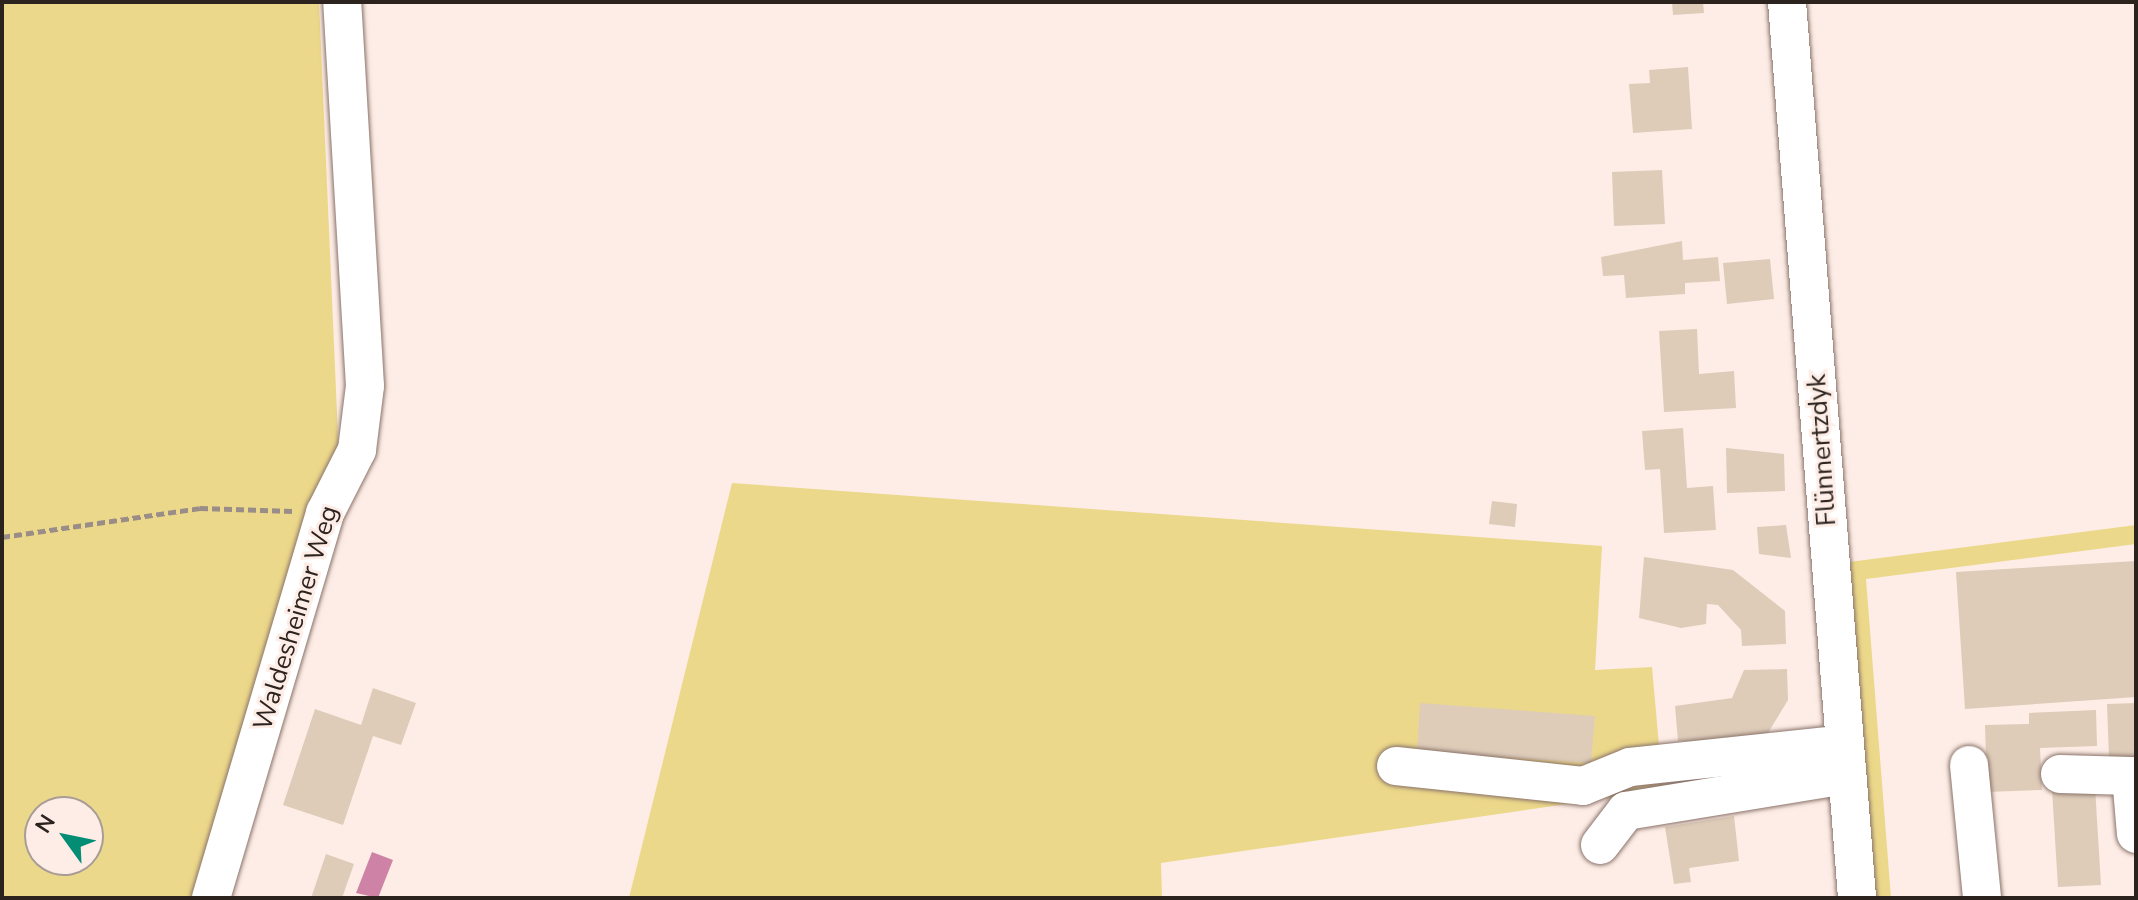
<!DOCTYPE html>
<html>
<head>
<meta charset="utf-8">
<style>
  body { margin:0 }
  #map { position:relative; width:2138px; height:900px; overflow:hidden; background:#fdede6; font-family:"Nunito Sans",sans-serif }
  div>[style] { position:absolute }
  .green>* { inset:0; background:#ecd88a }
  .water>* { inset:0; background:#ce83a6 }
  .building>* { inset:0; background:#deccb9 }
  .path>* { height:5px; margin-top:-2.5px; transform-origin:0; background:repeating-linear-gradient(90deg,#9a8d88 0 8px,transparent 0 12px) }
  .roads { filter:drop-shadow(0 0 2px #8a736a) drop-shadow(0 0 2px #8a736a) }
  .minor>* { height:38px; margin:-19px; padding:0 19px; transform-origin:19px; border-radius:19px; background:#fff }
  span { translate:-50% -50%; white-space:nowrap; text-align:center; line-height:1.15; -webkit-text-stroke:6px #fdede6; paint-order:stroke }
  .street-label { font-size:26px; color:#2c231f }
  .frame { position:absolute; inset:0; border:4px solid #2c231f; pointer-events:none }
  .north { position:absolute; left:24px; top:796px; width:80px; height:80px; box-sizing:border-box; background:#fdede6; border:2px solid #a99c96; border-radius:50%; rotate:303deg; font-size:22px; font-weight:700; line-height:32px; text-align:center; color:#2c231f }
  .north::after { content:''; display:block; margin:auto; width:28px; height:36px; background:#038d75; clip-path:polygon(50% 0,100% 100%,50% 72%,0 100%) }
</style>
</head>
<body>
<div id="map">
  <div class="green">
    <i style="clip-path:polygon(evenodd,2px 2px,319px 2px,339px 458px,202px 898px,2px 898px,2px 2px,40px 812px,88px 812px,88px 860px,40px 860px,40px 812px)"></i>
    <i style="clip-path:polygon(732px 483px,1602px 546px,1595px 670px,1652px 667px,1663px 790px,1161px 863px,1162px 898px,629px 898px)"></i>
    <i style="clip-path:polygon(2136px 525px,2136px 544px,1866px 579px,1891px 898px,1876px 898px,1849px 562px)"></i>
  </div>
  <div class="water">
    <i style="clip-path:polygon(372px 852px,393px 860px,378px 898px,356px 893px)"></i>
  </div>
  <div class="building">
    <i style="clip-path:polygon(1672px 2px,1703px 2px,1704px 13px,1673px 15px)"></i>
    <i style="clip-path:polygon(1688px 67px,1692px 129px,1633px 133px,1629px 84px,1650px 83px,1649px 70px)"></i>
    <i style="clip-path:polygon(1662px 170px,1665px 224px,1614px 226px,1612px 172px)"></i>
    <i style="clip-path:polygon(1682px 241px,1683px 260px,1718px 257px,1720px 281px,1685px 283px,1685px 294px,1626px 298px,1624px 275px,1603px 276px,1601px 257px)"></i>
    <i style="clip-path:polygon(1770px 259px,1774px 299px,1727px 304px,1723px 263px)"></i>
    <i style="clip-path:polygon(1697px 329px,1699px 374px,1734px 371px,1736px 408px,1664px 412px,1659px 331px)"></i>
    <i style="clip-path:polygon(1683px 428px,1687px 488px,1713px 486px,1716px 530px,1664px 533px,1660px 469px,1645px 470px,1642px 431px)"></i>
    <i style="clip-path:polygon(1726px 448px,1784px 454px,1785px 491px,1727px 493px)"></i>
    <i style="clip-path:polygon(1492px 501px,1517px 504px,1515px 527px,1489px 524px)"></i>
    <i style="clip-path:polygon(1786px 525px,1791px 558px,1759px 554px,1757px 527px)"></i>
    <i style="clip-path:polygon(1644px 557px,1733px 570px,1785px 611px,1786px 644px,1742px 646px,1741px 630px,1718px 605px,1707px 604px,1706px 624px,1681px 628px,1639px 618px)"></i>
    <i style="clip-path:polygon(2136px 561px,2136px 697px,1965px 709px,1956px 572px)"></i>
    <i style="clip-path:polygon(1787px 669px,1788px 700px,1768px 733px,1753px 741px,1678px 741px,1675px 706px,1732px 698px,1744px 670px)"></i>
    <i style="clip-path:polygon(373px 688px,416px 703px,401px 745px,373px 736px,343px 825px,283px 805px,315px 709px,361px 725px)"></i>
    <i style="clip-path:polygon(1420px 703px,1595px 716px,1591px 763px,1417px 752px)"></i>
    <i style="clip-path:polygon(2136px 703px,2136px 757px,2109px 758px,2107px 704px)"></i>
    <i style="clip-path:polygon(2096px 710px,2097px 746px,2040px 748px,2042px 790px,1987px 792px,1985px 725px,2029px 724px,2029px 713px)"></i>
    <i style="clip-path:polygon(2095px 787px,2101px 885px,2058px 887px,2052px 790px)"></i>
    <i style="clip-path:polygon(1734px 816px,1739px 861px,1689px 868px,1691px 882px,1674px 884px,1665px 827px)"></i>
    <i style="clip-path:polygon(326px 854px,354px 864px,342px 898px,311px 898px)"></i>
  </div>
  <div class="path">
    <i style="left:2px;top:537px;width:200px;rotate:-8.3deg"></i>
    <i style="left:200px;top:508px;width:93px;rotate:1.8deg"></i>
  </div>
  <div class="roads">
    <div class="minor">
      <i style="left:1787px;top:2px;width:899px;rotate:85.53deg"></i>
      <i style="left:1969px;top:765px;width:134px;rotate:84.4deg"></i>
      <i style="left:1396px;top:766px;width:188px;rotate:6.1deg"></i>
      <i style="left:1583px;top:786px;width:51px;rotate:-22deg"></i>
      <i style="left:1630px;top:767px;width:216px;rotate:-6.1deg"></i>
      <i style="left:2060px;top:774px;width:71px;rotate:1.6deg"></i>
      <i style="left:2131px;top:776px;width:58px;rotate:85.1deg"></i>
      <i style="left:1600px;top:845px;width:43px;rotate:-52.6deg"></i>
      <i style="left:1626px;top:811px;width:224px;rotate:-9.3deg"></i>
      <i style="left:211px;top:898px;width:402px;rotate:-73.5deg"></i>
      <i style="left:325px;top:513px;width:71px;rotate:-63.1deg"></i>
      <i style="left:357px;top:450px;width:64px;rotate:-82.9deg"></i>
      <i style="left:365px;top:386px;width:385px;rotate:-93.4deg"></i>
    </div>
  </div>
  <div class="street-label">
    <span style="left:1822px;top:450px;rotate:-94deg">Flünnertzdyk</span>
    <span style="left:296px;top:618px;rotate:-73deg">Waldesheimer Weg</span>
  </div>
  <div class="frame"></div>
  <div class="north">N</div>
</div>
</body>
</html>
